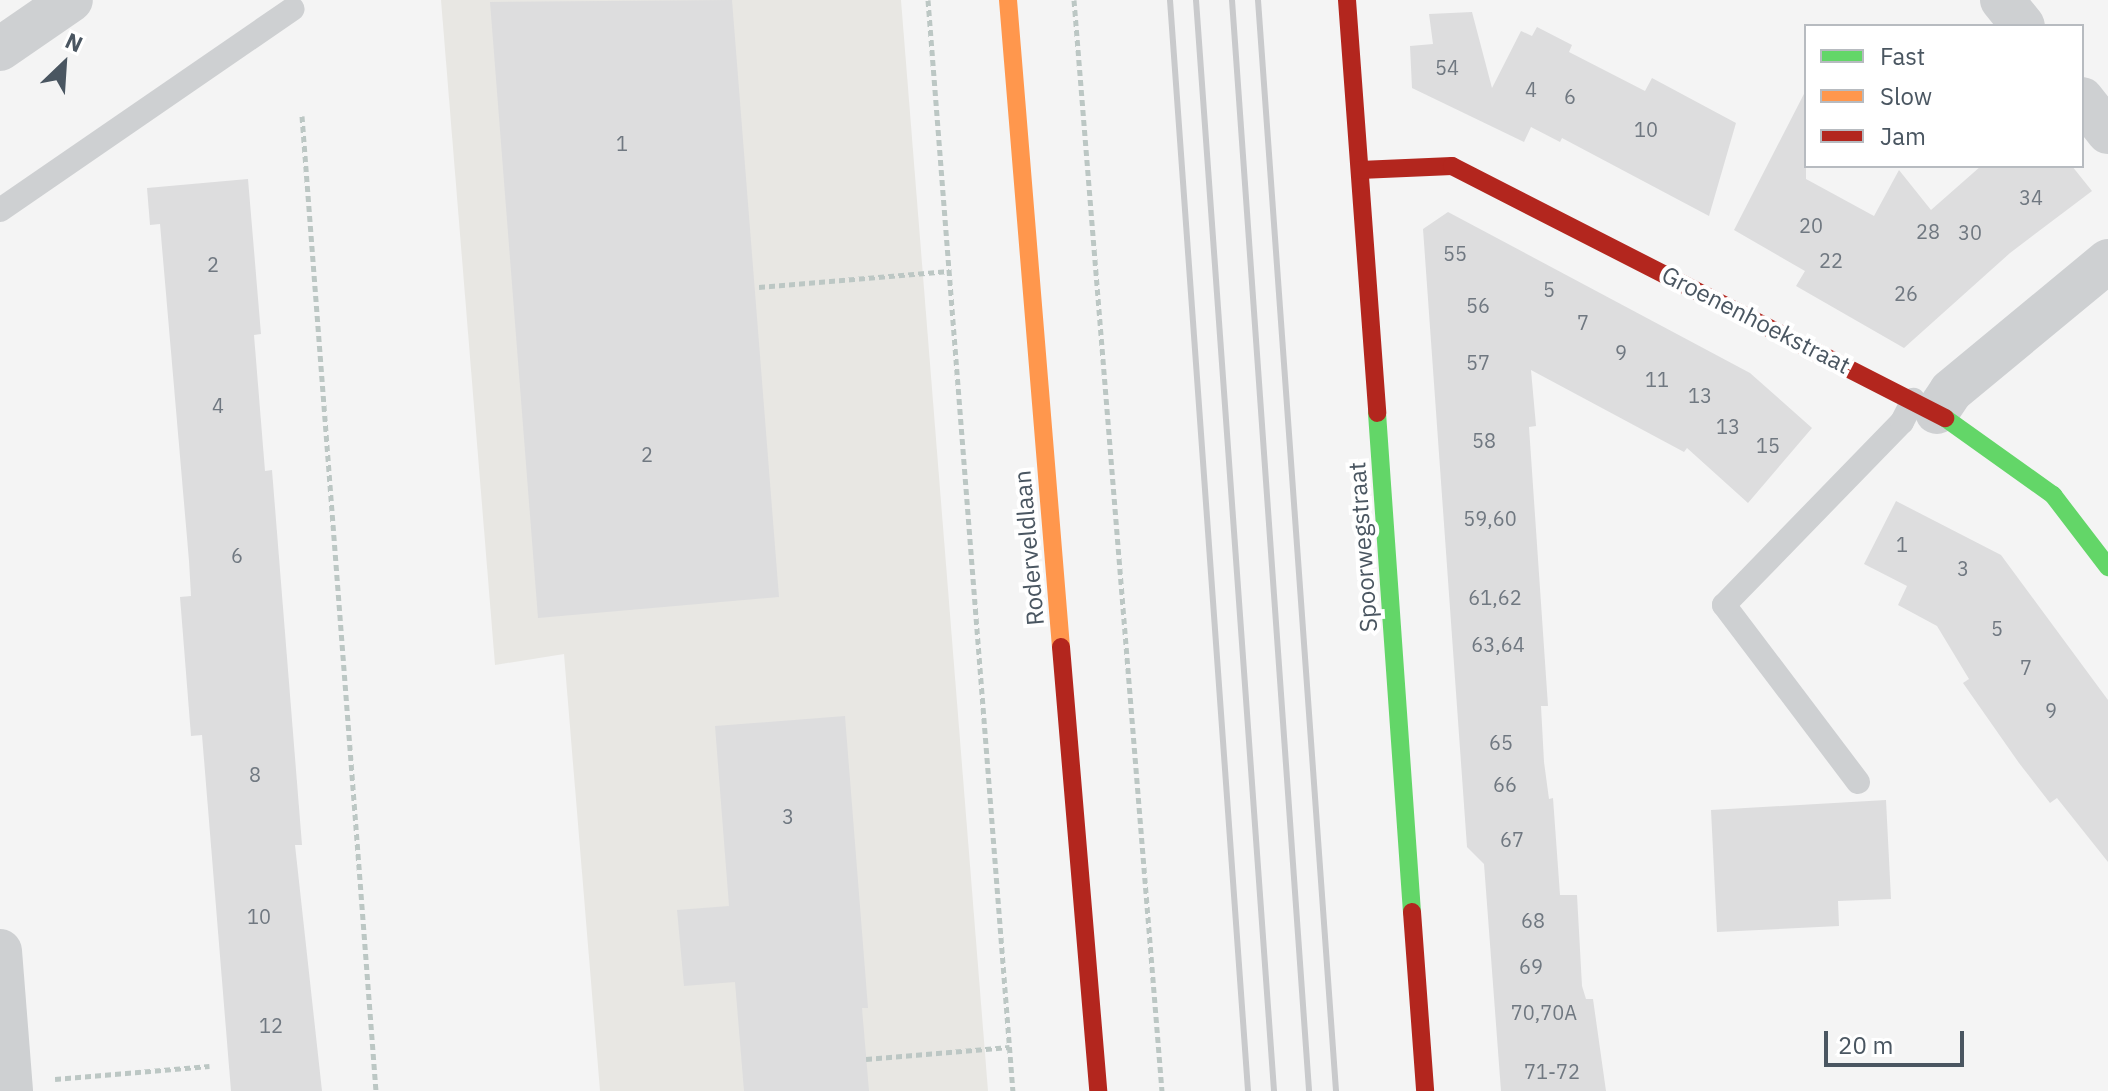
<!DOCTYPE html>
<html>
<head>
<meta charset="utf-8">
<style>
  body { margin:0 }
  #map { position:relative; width:2108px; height:1091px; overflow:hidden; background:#f4f4f4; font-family:"IBM Plex Sans",sans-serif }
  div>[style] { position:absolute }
  .commercial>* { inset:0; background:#e8e7e3 }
  .building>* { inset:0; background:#ddddde }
  .path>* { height:5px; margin-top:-2.5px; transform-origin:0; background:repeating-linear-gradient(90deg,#bcc7c4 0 6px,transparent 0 10px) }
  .lane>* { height:24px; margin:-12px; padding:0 12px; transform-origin:12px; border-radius:12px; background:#ced0d2 }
  .street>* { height:44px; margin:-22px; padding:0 22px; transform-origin:22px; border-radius:22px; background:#ced0d2 }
  .fast>* { height:18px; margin:-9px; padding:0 9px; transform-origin:9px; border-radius:9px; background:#63d668 }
  .slow>* { height:18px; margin:-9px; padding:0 9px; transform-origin:9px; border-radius:9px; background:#ff974d }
  .jam>* { height:18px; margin:-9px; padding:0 9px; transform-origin:9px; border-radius:9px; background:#b3261e }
  .rail>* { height:6px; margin:-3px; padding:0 3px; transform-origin:3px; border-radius:3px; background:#c9cacc }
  span { translate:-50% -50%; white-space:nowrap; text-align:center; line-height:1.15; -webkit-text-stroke:8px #fff; paint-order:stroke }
  .number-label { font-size:20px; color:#707881 }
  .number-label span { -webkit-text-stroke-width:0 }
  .street-label { font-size:24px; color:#4a5661 }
  .legend { position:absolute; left:1804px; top:24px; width:280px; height:144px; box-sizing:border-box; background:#fff; border:2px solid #b7bbc0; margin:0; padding:10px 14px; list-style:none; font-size:24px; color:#4a5661 }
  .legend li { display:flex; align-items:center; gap:16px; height:40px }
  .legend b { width:40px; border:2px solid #b7bbc0 }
  .north { position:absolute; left:24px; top:24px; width:80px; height:80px; -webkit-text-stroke:6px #fff; paint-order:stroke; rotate:25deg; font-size:22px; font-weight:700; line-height:32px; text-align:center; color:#4a5661 }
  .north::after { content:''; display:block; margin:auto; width:28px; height:36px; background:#4a5661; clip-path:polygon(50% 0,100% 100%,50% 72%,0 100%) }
  .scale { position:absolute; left:1824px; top:1031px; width:140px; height:36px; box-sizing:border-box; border:4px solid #4a5661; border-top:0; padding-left:10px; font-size:24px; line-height:28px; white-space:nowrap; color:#4a5661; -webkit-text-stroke:6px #fff; paint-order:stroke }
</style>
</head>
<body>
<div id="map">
  <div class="commercial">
    <i style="clip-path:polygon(441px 0,901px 0,988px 1091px,600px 1091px,564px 654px,495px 665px)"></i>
  </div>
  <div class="building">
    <i style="clip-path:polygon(732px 0,779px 597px,538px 618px,490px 2px)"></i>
    <i style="clip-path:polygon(1472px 12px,1492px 88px,1521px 31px,1532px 36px,1537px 27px,1572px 45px,1569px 52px,1645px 91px,1652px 78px,1736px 123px,1709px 216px,1562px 138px,1560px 142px,1531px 127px,1524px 142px,1412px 88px,1410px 46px,1433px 44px,1429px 14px)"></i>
    <i style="clip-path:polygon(1806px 90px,1806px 179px,1874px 216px,1899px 170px,1931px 210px,1981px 166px,2072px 166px,2092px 191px,2010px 253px,1904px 348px,1796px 286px,1805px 271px,1734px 230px)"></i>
    <i style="clip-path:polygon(248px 179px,261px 334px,254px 335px,265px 471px,272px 470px,302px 845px,295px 845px,322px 1091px,231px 1091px,202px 735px,191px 736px,180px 597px,191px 596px,189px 561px,160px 224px,150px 225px,147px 188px)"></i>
    <i style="clip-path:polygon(1448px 212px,1750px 373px,1812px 428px,1748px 503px,1687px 448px,1684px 452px,1531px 370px,1536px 426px,1529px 427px,1548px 706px,1541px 706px,1544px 762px,1549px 799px,1553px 798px,1560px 895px,1577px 895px,1582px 986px,1586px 999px,1593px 999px,1606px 1091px,1501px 1091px,1484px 864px,1467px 847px,1423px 229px)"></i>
    <i style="clip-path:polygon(1896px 501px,2001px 555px,2108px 700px,2108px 862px,2057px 798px,2050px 803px,2019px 763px,1963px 683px,1969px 679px,1937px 626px,1898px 605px,1907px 586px,1864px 564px)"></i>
    <i style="clip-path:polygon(845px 716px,868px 1008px,862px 1008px,869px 1091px,744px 1091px,735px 982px,684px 986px,677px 910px,729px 906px,715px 726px)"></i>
    <i style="clip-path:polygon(1886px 800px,1891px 899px,1838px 901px,1839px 926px,1717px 932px,1711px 810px)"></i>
  </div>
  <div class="path">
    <i style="left:928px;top:0;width:1094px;rotate:85.55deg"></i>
    <i style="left:1074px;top:0;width:1095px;rotate:85.39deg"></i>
    <i style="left:302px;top:116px;width:978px;rotate:85.66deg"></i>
    <i style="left:759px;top:287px;width:191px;rotate:-4.8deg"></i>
    <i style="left:866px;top:1059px;width:144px;rotate:-4.8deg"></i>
    <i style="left:55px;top:1079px;width:155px;rotate:-4.8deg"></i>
  </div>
  <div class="lane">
    <i style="left:0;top:210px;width:355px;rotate:-34.5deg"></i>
    <i style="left:1858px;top:782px;width:222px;rotate:-127.1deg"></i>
    <i style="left:1724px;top:605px;width:255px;rotate:-45.8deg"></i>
    <i style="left:1902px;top:422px;width:25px;rotate:-63deg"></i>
  </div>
  <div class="street">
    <i style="left:2002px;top:0;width:33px;rotate:51deg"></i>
    <i style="left:0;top:49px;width:86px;rotate:-34.6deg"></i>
    <i style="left:2082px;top:99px;width:42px;rotate:51.8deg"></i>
    <i style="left:1937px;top:412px;width:25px;rotate:-56deg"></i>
    <i style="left:1951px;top:391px;width:204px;rotate:-39.6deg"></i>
    <i style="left:0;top:951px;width:140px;rotate:85.5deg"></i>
  </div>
  <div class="fast">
    <i style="left:1377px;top:413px;width:500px;rotate:85.99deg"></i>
    <i style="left:1945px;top:418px;width:133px;rotate:35.5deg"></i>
    <i style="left:2053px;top:495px;width:91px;rotate:52.6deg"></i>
  </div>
  <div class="slow">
    <i style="left:1008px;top:0;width:649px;rotate:85.32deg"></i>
  </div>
  <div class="jam">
    <i style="left:1347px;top:0;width:414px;rotate:85.8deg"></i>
    <i style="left:1360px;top:170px;width:92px;rotate:-2.5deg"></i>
    <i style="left:1452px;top:166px;width:554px;rotate:27.07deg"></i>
    <i style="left:1061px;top:647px;width:446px;rotate:85.2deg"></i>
    <i style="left:1412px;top:912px;width:179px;rotate:85.8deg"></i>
  </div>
  <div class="rail">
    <i style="left:1170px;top:0;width:1094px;rotate:85.91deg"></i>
    <i style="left:1196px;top:0;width:1094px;rotate:85.91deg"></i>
    <i style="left:1232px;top:0;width:1094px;rotate:85.96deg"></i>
    <i style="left:1258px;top:0;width:1094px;rotate:85.91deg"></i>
  </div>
  <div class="number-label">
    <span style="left:1447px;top:67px">54</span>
    <span style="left:1531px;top:89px">4</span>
    <span style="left:1570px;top:96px">6</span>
    <span style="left:1646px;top:129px">10</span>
    <span style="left:622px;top:143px">1</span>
    <span style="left:2031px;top:197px">34</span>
    <span style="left:1811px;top:225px">20</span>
    <span style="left:1928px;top:231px">28</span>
    <span style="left:1970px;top:232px">30</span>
    <span style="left:1455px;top:253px">55</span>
    <span style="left:1831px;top:260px">22</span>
    <span style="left:213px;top:264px">2</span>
    <span style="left:1549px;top:289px">5</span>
    <span style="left:1906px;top:293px">26</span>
    <span style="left:1478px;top:305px">56</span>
    <span style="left:1583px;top:322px">7</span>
    <span style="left:1621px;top:352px">9</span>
    <span style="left:1478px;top:362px">57</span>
    <span style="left:1657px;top:379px">11</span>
    <span style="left:1700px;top:395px">13</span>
    <span style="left:218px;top:405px">4</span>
    <span style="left:1728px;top:426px">13</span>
    <span style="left:1484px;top:440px">58</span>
    <span style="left:1768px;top:445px">15</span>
    <span style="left:647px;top:454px">2</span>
    <span style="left:1490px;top:518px">59,60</span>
    <span style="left:1902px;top:544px">1</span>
    <span style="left:237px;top:555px">6</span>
    <span style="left:1963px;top:568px">3</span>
    <span style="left:1495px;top:597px">61,62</span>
    <span style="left:1997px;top:628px">5</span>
    <span style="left:1498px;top:644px">63,64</span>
    <span style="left:2026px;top:667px">7</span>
    <span style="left:2051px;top:710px">9</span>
    <span style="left:1501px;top:742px">65</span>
    <span style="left:255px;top:774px">8</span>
    <span style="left:1505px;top:784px">66</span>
    <span style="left:788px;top:816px">3</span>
    <span style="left:1512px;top:839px">67</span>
    <span style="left:259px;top:916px">10</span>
    <span style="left:1533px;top:920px">68</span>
    <span style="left:1531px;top:966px">69</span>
    <span style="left:1544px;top:1012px">70,70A</span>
    <span style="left:271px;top:1025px">12</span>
    <span style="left:1552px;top:1071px">71-72</span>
  </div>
  <div class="street-label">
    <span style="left:1756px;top:320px;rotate:27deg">Groenenhoekstraat</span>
    <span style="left:1363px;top:547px;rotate:-94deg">Spoorwegstraat</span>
    <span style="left:1029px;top:548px;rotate:-95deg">Roderveldlaan</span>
  </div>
  <ul class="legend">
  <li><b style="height:10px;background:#63d668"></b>Fast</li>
  <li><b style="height:10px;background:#ff974d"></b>Slow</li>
  <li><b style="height:10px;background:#b3261e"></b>Jam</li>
  </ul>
  <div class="north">N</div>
  <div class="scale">20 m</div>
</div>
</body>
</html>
